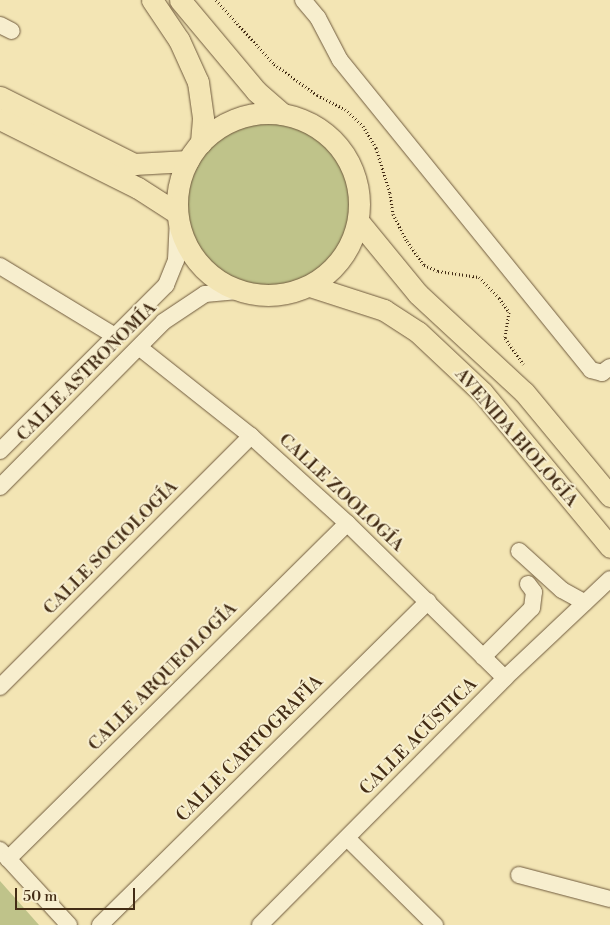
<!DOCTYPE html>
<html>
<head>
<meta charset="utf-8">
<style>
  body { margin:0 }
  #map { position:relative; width:610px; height:925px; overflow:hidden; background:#f3e5b4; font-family:"Libre Bodoni",serif }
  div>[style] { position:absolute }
  .green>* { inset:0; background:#bfc38a }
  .round { border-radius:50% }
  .path>* { height:3px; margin-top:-1.5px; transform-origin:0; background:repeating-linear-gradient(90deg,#432c15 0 1px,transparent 0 3.5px) }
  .roads { filter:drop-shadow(0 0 1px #6f5a3d) drop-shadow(0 0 1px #6f5a3d) }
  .minor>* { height:16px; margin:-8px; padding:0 8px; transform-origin:8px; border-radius:8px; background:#f7eece }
  .major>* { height:21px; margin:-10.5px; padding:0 10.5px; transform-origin:10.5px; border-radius:10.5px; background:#f3e5b4 }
  .major>.ring { margin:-10.5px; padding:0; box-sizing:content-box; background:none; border:21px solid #f3e5b4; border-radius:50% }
  span { translate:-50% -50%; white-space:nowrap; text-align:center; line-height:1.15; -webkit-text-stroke:4px #f7eece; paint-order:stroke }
  .street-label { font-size:18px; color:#432c15 }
  .scale { position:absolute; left:15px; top:888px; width:120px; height:22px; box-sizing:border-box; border:2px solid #432c15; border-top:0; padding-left:6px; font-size:15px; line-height:18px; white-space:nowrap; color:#432c15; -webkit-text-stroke:4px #f7eece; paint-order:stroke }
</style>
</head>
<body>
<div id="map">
  <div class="green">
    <i class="round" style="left:177px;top:113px;width:182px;height:182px"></i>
    <i style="clip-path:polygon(0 881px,39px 925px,0 925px)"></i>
  </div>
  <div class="path">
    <i style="left:216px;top:0;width:86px;rotate:47.8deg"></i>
    <i style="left:274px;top:64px;width:53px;rotate:35.8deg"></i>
    <i style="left:317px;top:95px;width:31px;rotate:27deg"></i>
    <i style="left:345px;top:109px;width:25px;rotate:43deg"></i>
    <i style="left:363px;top:126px;width:26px;rotate:59deg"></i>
    <i style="left:376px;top:148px;width:47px;rotate:72.7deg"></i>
    <i style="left:390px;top:193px;width:21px;rotate:82deg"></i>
    <i style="left:393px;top:214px;width:30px;rotate:63deg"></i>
    <i style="left:407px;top:241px;width:29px;rotate:55deg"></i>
    <i style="left:424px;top:265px;width:15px;rotate:23deg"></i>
    <i style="left:438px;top:271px;width:41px;rotate:8.3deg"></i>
    <i style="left:479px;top:277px;width:29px;rotate:46deg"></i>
    <i style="left:499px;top:298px;width:17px;rotate:54deg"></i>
    <i style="left:509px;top:312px;width:26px;rotate:99deg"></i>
    <i style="left:505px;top:338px;width:32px;rotate:55deg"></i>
  </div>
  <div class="roads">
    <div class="minor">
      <i style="left:303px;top:0;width:23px;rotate:50deg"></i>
      <i style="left:318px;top:18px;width:47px;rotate:62.4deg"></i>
      <i style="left:340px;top:60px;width:399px;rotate:51deg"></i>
      <i style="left:591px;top:370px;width:11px;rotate:15deg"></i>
      <i style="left:602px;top:373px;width:10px;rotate:-37deg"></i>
      <i style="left:0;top:25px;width:13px;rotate:27deg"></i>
      <i style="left:0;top:266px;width:135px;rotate:31.3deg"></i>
      <i style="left:140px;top:348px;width:142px;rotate:38.4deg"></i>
      <i style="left:251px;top:436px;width:130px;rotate:42.2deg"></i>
      <i style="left:347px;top:523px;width:221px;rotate:44.5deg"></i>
      <i style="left:0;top:451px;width:235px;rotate:-45deg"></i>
      <i style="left:166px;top:285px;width:27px;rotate:-68deg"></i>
      <i style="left:176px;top:260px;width:42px;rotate:-87.3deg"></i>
      <i style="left:0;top:487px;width:232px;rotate:-45.3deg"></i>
      <i style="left:163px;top:322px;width:50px;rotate:-33.7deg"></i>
      <i style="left:205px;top:294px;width:33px;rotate:-5deg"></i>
      <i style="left:519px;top:551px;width:58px;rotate:42.2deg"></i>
      <i style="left:562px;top:590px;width:26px;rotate:29deg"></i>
      <i style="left:483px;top:657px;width:69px;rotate:-45deg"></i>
      <i style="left:532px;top:608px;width:16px;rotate:-83deg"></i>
      <i style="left:534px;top:592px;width:10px;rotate:-127deg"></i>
      <i style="left:0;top:687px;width:355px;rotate:-45deg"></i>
      <i style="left:347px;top:838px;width:124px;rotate:44.7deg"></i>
      <i style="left:0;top:850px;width:102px;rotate:47.4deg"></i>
      <i style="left:8px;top:859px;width:477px;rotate:-44.7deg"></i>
      <i style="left:519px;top:875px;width:94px;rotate:14.8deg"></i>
      <i style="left:100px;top:925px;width:461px;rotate:-44.6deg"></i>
      <i style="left:260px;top:925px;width:348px;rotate:-45.2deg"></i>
      <i style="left:505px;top:678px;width:144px;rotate:-43.3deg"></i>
    </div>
    <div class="major">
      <i style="left:152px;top:0;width:48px;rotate:56deg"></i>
      <i style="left:179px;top:40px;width:46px;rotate:65.7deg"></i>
      <i style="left:198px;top:82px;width:37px;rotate:82deg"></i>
      <i style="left:203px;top:119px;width:24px;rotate:95deg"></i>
      <i style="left:180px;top:0;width:119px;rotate:50.1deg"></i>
      <i style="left:256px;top:91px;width:35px;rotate:41deg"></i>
      <i style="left:0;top:97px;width:150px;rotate:26.6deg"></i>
      <i style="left:134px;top:164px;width:54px;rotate:-3.2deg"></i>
      <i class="ring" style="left:177px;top:113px;width:161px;height:161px"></i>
      <i style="left:0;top:119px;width:154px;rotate:26.6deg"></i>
      <i style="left:138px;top:188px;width:46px;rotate:32.7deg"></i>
      <i style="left:358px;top:221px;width:94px;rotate:50.6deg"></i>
      <i style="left:418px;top:294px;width:144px;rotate:42.8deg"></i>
      <i style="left:524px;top:392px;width:135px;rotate:50.4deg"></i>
      <i style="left:310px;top:286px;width:78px;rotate:18deg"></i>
      <i style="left:384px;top:310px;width:40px;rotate:32.9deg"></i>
      <i style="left:418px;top:332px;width:88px;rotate:43.2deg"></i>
      <i style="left:482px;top:392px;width:201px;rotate:50.4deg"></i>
    </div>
  </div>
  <div class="street-label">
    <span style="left:87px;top:372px;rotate:-45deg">CALLE ASTRONOMÍA</span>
    <span style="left:516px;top:438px;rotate:49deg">AVENIDA BIOLOGÍA</span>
    <span style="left:341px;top:493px;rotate:43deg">CALLE ZOOLOGÍA</span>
    <span style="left:111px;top:548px;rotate:-45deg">CALLE SOCIOLOGÍA</span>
    <span style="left:163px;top:677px;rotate:-45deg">CALLE ARQUEOLOGÍA</span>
    <span style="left:419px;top:737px;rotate:-45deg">CALLE ACÚSTICA</span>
    <span style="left:250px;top:749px;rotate:-45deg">CALLE CARTOGRAFÍA</span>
  </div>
  <div class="scale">50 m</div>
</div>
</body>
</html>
